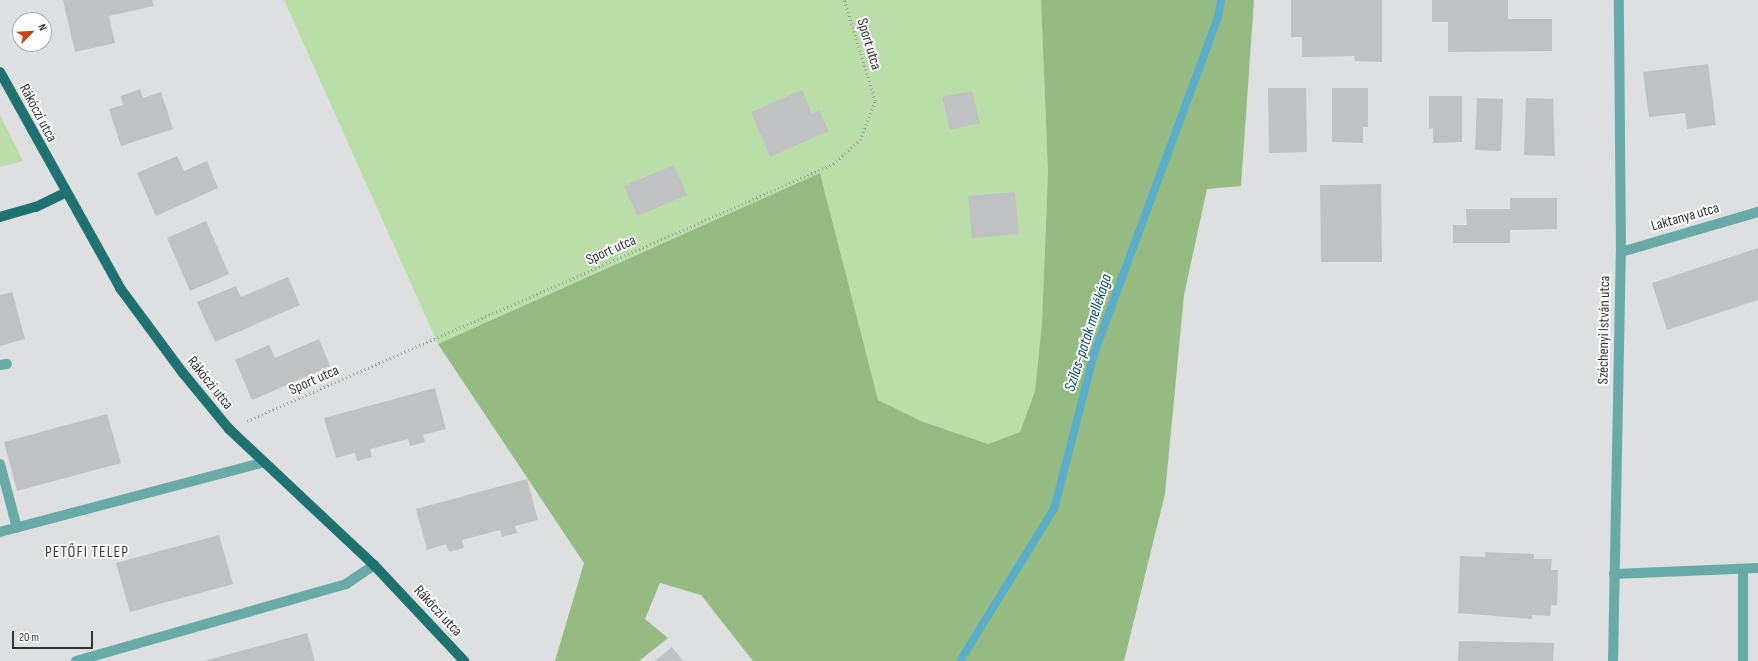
<!DOCTYPE html>
<html>
<head>
<meta charset="utf-8">
<style>
  body { margin:0 }
  #map { position:relative; width:1758px; height:661px; overflow:hidden; background:#dddfe1; font-family:"Sofia Sans Condensed",sans-serif }
  div>[style] { position:absolute }
  .green>* { inset:0; background:#bbdea9 }
  .forest>* { inset:0; background:#96bb82 }
  .stream>* { height:8px; margin:-4px; padding:0 4px; transform-origin:4px; border-radius:4px; background:#5baec8 }
  .building>* { inset:0; background:#c0c1c3 }
  .path>* { height:2.5px; margin-top:-1.25px; transform-origin:0; background:repeating-linear-gradient(90deg,#9c9e9f 0 1px,transparent 0 4px) }
  .minor>* { height:10px; margin:-5px; padding:0 5px; transform-origin:5px; border-radius:5px; background:#68aaa8 }
  .major>* { height:10px; margin:-5px; padding:0 5px; transform-origin:5px; border-radius:5px; background:#207271 }
  span { translate:-50% -50%; white-space:nowrap; text-align:center; line-height:1.15; -webkit-text-stroke:4px #fff; paint-order:stroke }
  .street-label { font-size:15px; color:#333435 }
  .water-label { font-size:16px; color:#014f61; font-style:italic }
  .neighbourhood-label { font-size:16px; color:#38393b; letter-spacing:1px }
  .north { position:absolute; left:12px; top:12px; width:40px; height:40px; box-sizing:border-box; background:#fff; border:1px solid #adaeae; border-radius:50%; rotate:66deg; font-size:11px; font-weight:700; line-height:16px; text-align:center; color:#333435 }
  .north::after { content:''; display:block; margin:auto; width:14px; height:18px; background:#c9420f; clip-path:polygon(50% 0,100% 100%,50% 72%,0 100%) }
  .scale { position:absolute; left:12px; top:631px; width:81px; height:18px; box-sizing:border-box; border:2px solid #333435; border-top:0; padding-left:5px; font-size:12px; line-height:14px; white-space:nowrap; color:#333435; -webkit-text-stroke:3px #fff; paint-order:stroke }
</style>
</head>
<body>
<div id="map">
  <div class="green">
    <i style="clip-path:polygon(284px 0,1041px 0,1048px 173px,1042px 322px,1035px 391px,1020px 432px,988px 444px,921px 421px,878px 400px,820px 173px,438px 344px)"></i>
    <i style="clip-path:polygon(0 115px,23px 161px,0 167px)"></i>
  </div>
  <div class="forest">
    <i style="clip-path:polygon(1041px 0,1254px 0,1241px 186px,1207px 189px,1184px 295px,1165px 494px,1124px 661px,753px 661px,701px 595px,660px 583px,645px 619px,668px 638px,639px 661px,555px 661px,584px 563px,438px 344px,820px 173px,878px 400px,921px 421px,988px 444px,1020px 432px,1035px 391px,1042px 322px,1048px 173px)"></i>
  </div>
  <div class="stream">
    <i style="left:960px;top:661px;width:179px;rotate:-58.3deg"></i>
    <i style="left:1054px;top:509px;width:160px;rotate:-75.5deg"></i>
    <i style="left:1094px;top:354px;width:359px;rotate:-69.8deg"></i>
    <i style="left:1218px;top:17px;width:17px;rotate:-80deg"></i>
  </div>
  <div class="building">
    <i style="clip-path:polygon(63px 0,152px 0,154px 6px,109px 16px,115px 43px,75px 52px)"></i>
    <i style="clip-path:polygon(1291px 0,1382px 0,1382px 62px,1355px 61px,1354px 56px,1302px 57px,1302px 37px,1291px 37px)"></i>
    <i style="clip-path:polygon(1432px 0,1508px 0,1508px 19px,1552px 19px,1552px 51px,1448px 52px,1448px 22px,1432px 22px)"></i>
    <i style="clip-path:polygon(1708px 64px,1716px 125px,1687px 129px,1685px 113px,1649px 117px,1643px 72px)"></i>
    <i style="clip-path:polygon(1268px 88px,1306px 88px,1307px 152px,1269px 153px)"></i>
    <i style="clip-path:polygon(1332px 88px,1368px 88px,1368px 127px,1363px 127px,1363px 143px,1332px 142px)"></i>
    <i style="clip-path:polygon(140px 89px,143px 98px,161px 92px,173px 129px,121px 146px,109px 109px,123px 105px,121px 96px)"></i>
    <i style="clip-path:polygon(802px 90px,812px 114px,819px 110px,829px 131px,770px 157px,751px 112px)"></i>
    <i style="clip-path:polygon(972px 91px,980px 123px,950px 130px,942px 97px)"></i>
    <i style="clip-path:polygon(1429px 96px,1462px 96px,1462px 142px,1433px 143px,1433px 128px,1429px 129px)"></i>
    <i style="clip-path:polygon(1477px 98px,1503px 99px,1501px 151px,1475px 150px)"></i>
    <i style="clip-path:polygon(1526px 98px,1553px 99px,1555px 156px,1524px 155px)"></i>
    <i style="clip-path:polygon(177px 156px,184px 171px,207px 161px,218px 188px,156px 216px,137px 173px)"></i>
    <i style="clip-path:polygon(674px 165px,687px 195px,637px 216px,624px 186px)"></i>
    <i style="clip-path:polygon(1381px 184px,1382px 262px,1321px 262px,1320px 185px)"></i>
    <i style="clip-path:polygon(1015px 192px,1019px 234px,972px 238px,968px 196px)"></i>
    <i style="clip-path:polygon(1510px 198px,1557px 198px,1557px 229px,1510px 230px,1510px 243px,1453px 243px,1453px 225px,1467px 225px,1466px 209px,1510px 209px)"></i>
    <i style="clip-path:polygon(206px 221px,229px 274px,190px 291px,167px 238px)"></i>
    <i style="clip-path:polygon(1758px 248px,1758px 300px,1667px 330px,1652px 283px)"></i>
    <i style="clip-path:polygon(288px 277px,300px 305px,215px 342px,197px 302px,236px 286px,241px 297px)"></i>
    <i style="clip-path:polygon(12px 292px,25px 339px,0 346px,0 295px)"></i>
    <i style="clip-path:polygon(319px 339px,330px 366px,252px 400px,235px 360px,269px 345px,275px 358px)"></i>
    <i style="clip-path:polygon(435px 388px,446px 429px,423px 435px,425px 442px,410px 446px,408px 439px,370px 449px,372px 457px,357px 461px,355px 453px,336px 458px,324px 418px)"></i>
    <i style="clip-path:polygon(107px 414px,121px 463px,17px 491px,4px 442px)"></i>
    <i style="clip-path:polygon(527px 479px,538px 520px,515px 526px,517px 533px,502px 537px,500px 530px,462px 540px,464px 548px,449px 552px,446px 544px,427px 550px,416px 509px)"></i>
    <i style="clip-path:polygon(219px 535px,233px 584px,130px 612px,116px 563px)"></i>
    <i style="clip-path:polygon(1485px 552px,1534px 554px,1534px 559px,1552px 559px,1551px 570px,1558px 570px,1557px 605px,1551px 605px,1550px 616px,1532px 615px,1532px 619px,1458px 613px,1460px 556px,1485px 557px)"></i>
    <i style="clip-path:polygon(307px 633px,315px 661px,204px 661px)"></i>
    <i style="clip-path:polygon(1459px 641px,1554px 643px,1553px 661px,1458px 661px)"></i>
    <i style="clip-path:polygon(672px 647px,683px 661px,655px 661px)"></i>
  </div>
  <div class="path">
    <i style="left:247px;top:421px;width:640px;rotate:-23.68deg"></i>
    <i style="left:833px;top:164px;width:36px;rotate:-42deg"></i>
    <i style="left:860px;top:140px;width:42px;rotate:-69deg"></i>
    <i style="left:875px;top:101px;width:106px;rotate:-107.1deg"></i>
  </div>
  <div class="minor">
    <i style="left:1621px;top:252px;width:143px;rotate:-16.3deg"></i>
    <i style="left:0;top:365px;width:7px;rotate:-8deg"></i>
    <i style="left:0;top:464px;width:66px;rotate:75.1deg"></i>
    <i style="left:0;top:532px;width:271px;rotate:-14.8deg"></i>
    <i style="left:1743px;top:569px;width:92px;rotate:90deg"></i>
    <i style="left:1614px;top:574px;width:144px;rotate:-2.4deg"></i>
    <i style="left:76px;top:661px;width:281px;rotate:-15.9deg"></i>
    <i style="left:346px;top:584px;width:34px;rotate:-34deg"></i>
    <i style="left:1613px;top:661px;width:409px;rotate:-88.9deg"></i>
    <i style="left:1621px;top:252px;width:252px;rotate:-90.5deg"></i>
  </div>
  <div class="major">
    <i style="left:0;top:72px;width:247px;rotate:60.9deg"></i>
    <i style="left:120px;top:288px;width:106px;rotate:53.5deg"></i>
    <i style="left:183px;top:373px;width:72px;rotate:50.6deg"></i>
    <i style="left:229px;top:429px;width:199px;rotate:43.2deg"></i>
    <i style="left:374px;top:565px;width:132px;rotate:46.8deg"></i>
    <i style="left:0;top:217px;width:37px;rotate:-16deg"></i>
    <i style="left:36px;top:207px;width:32px;rotate:-26deg"></i>
  </div>
  <div class="street-label">
    <span style="left:869px;top:44px;rotate:73deg">Sport utca</span>
    <span style="left:38px;top:113px;rotate:62deg">Rákóczi utca</span>
    <span style="left:1685px;top:217px;rotate:-16deg">Laktanya utca</span>
    <span style="left:611px;top:250px;rotate:-24deg">Sport utca</span>
    <span style="left:1604px;top:330px;rotate:-89deg">Széchenyi István utca</span>
    <span style="left:314px;top:380px;rotate:-24deg">Sport utca</span>
    <span style="left:210px;top:383px;rotate:51deg">Rákóczi utca</span>
    <span style="left:438px;top:611px;rotate:47deg">Rákóczi utca</span>
  </div>
  <div class="water-label">
    <span style="left:1089px;top:333px;rotate:-72deg">Szilas-patak mellékága</span>
  </div>
  <div class="neighbourhood-label">
    <span style="left:87px;top:553px">PETŐFI TELEP</span>
  </div>
  <div class="north">N</div>
  <div class="scale">20 m</div>
</div>
</body>
</html>
